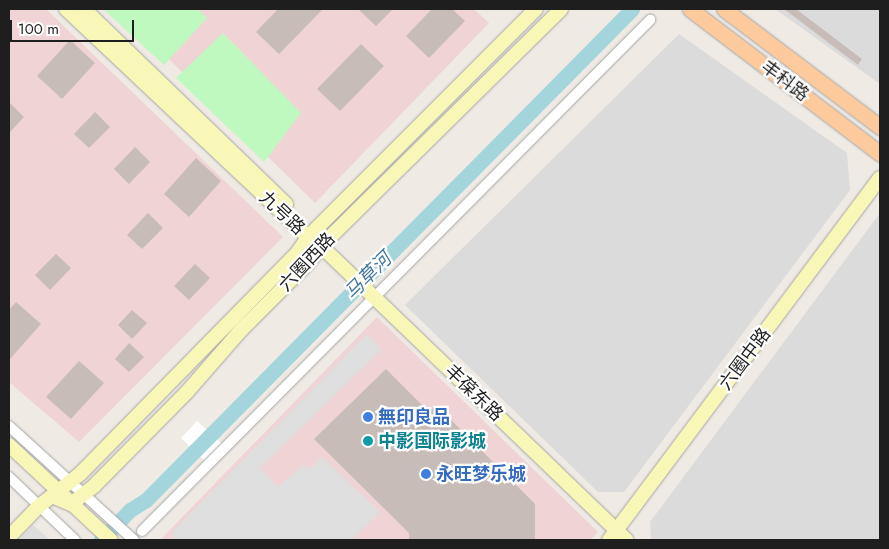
<!DOCTYPE html>
<html>
<head>
<meta charset="utf-8">
<style>
  body { margin:0 }
  #map { position:relative; width:889px; height:549px; overflow:hidden; background:#efeae4; font-family:Jost,"Noto Sans SC",sans-serif }
  div>[style] { position:absolute }
  .residential>* { inset:0; background:#dcdbdb }
  .commercial>* { inset:0; background:#f0d3d4 }
  .park>* { inset:0; background:#c0f9c0 }
  .parking>* { inset:0; background:#dedede }
  .pier>* { inset:0; background:#fff }
  .river>* { height:15px; margin:-7.5px; padding:0 7.5px; transform-origin:7.5px; border-radius:7.5px; background:#a4d5dd }
  .building>* { inset:0; background:#c7bcb7 }
  .roads { filter:drop-shadow(0 0 1px #a5a5a5) drop-shadow(0 0 1px #a5a5a5) }
  .street>* { height:10px; margin:-5px; padding:0 5px; transform-origin:5px; border-radius:5px; background:#fff }
  .secondary>* { height:14px; margin:-7px; padding:0 7px; transform-origin:7px; border-radius:7px; background:#f9f7b7 }
  .primary>* { height:15px; margin:-7.5px; padding:0 7.5px; transform-origin:7.5px; border-radius:7.5px; background:#fcca9c }
  .dots>* { width:14px; height:14px; translate:-50% -50%; box-sizing:border-box; border:2px solid #fff; border-radius:50% }
  span { translate:-50% -50%; white-space:nowrap; text-align:center; line-height:1.15; -webkit-text-stroke:4.5px #fff; paint-order:stroke }
  .street-label { font-size:18px; color:#1e1e1e }
  .shop-label { font-size:18px; color:#366cbe; font-weight:700 }
  .left { translate:0 -50%; text-align:left }
  .culture-label { font-size:18px; color:#0d838f; font-weight:700 }
  .water-label { font-size:19px; color:#44789e; font-style:italic }
  .frame { position:absolute; inset:0; border:10px solid #1e1e1e; pointer-events:none }
  .scale { position:absolute; left:10px; top:20px; width:124px; height:22px; box-sizing:border-box; border:2px solid #1e1e1e; border-top:0; padding-left:6px; font-size:15px; line-height:18px; white-space:nowrap; color:#1e1e1e; -webkit-text-stroke:4px #fff; paint-order:stroke }
</style>
</head>
<body>
<div id="map">
  <div class="residential">
    <i style="clip-path:polygon(775px 9px,880px 9px,880px 84px)"></i>
    <i style="clip-path:polygon(679px 34px,847px 153px,850px 190px,624px 492px,598px 492px,405px 305px)"></i>
    <i style="clip-path:polygon(880px 213px,880px 540px,651px 540px,650px 522px)"></i>
  </div>
  <div class="commercial">
    <i style="clip-path:polygon(9px 9px,46px 9px,283px 237px,79px 442px,9px 382px)"></i>
    <i style="clip-path:polygon(118px 9px,474px 9px,489px 23px,315px 203px)"></i>
    <i style="clip-path:polygon(377px 317px,598px 532px,590px 540px,160px 540px)"></i>
  </div>
  <div class="park">
    <i style="clip-path:polygon(103px 9px,197px 9px,207px 18px,164px 65px)"></i>
    <i style="clip-path:polygon(223px 33px,301px 113px,264px 162px,176px 78px)"></i>
  </div>
  <div class="parking">
    <i style="clip-path:polygon(367px 334px,381px 350px,260px 468px,278px 487px,304px 464px,310px 469px,322px 457px,380px 512px,351px 540px,173px 540px,173px 531px)"></i>
    <i style="clip-path:polygon(33px 525px,50px 540px,18px 540px)"></i>
  </div>
  <div class="pier">
    <i style="clip-path:polygon(197px 421px,223px 445px,207px 463px,181px 438px)"></i>
  </div>
  <div class="river">
    <i style="left:101px;top:540px;width:42px;rotate:-46deg"></i>
    <i style="left:130px;top:510px;width:19px;rotate:-32deg"></i>
    <i style="left:146px;top:500px;width:691px;rotate:-45.29deg"></i>
  </div>
  <div class="building">
    <i style="clip-path:polygon(278px 9px,323px 9px,279px 54px,256px 32px)"></i>
    <i style="clip-path:polygon(358px 9px,393px 9px,376px 26px)"></i>
    <i style="clip-path:polygon(432px 9px,452px 9px,465px 21px,429px 58px,406px 36px)"></i>
    <i style="clip-path:polygon(784px 9px,796px 9px,862px 59px,858px 65px)"></i>
    <i style="clip-path:polygon(70px 40px,95px 63px,62px 99px,37px 76px)"></i>
    <i style="clip-path:polygon(361px 44px,384px 66px,340px 111px,317px 89px)"></i>
    <i style="clip-path:polygon(9px 102px,24px 117px,9px 133px)"></i>
    <i style="clip-path:polygon(95px 112px,110px 127px,89px 148px,74px 134px)"></i>
    <i style="clip-path:polygon(135px 147px,150px 162px,129px 184px,114px 169px)"></i>
    <i style="clip-path:polygon(196px 158px,221px 181px,189px 217px,164px 194px)"></i>
    <i style="clip-path:polygon(148px 213px,163px 228px,142px 249px,127px 235px)"></i>
    <i style="clip-path:polygon(56px 254px,71px 268px,50px 290px,35px 275px)"></i>
    <i style="clip-path:polygon(195px 264px,210px 278px,189px 300px,174px 286px)"></i>
    <i style="clip-path:polygon(16px 302px,41px 324px,9px 360px,9px 310px)"></i>
    <i style="clip-path:polygon(132px 310px,147px 323px,132px 339px,118px 325px)"></i>
    <i style="clip-path:polygon(129px 343px,144px 357px,129px 372px,115px 359px)"></i>
    <i style="clip-path:polygon(79px 361px,104px 383px,71px 419px,46px 397px)"></i>
    <i style="clip-path:polygon(386px 369px,429px 412px,436px 405px,535px 504px,535px 540px,409px 540px,409px 533px,314px 439px)"></i>
  </div>
  <div class="roads">
    <div class="street">
      <i style="left:9px;top:426px;width:169px;rotate:42.4deg"></i>
      <i style="left:9px;top:477px;width:91px;rotate:43.7deg"></i>
      <i style="left:142px;top:531px;width:721px;rotate:-45.17deg"></i>
    </div>
    <div class="secondary">
      <i style="left:66px;top:9px;width:332px;rotate:43.3deg"></i>
      <i style="left:308px;top:237px;width:16px;rotate:35deg"></i>
      <i style="left:321px;top:246px;width:424px;rotate:43.9deg"></i>
      <i style="left:84px;top:9px;width:281px;rotate:44deg"></i>
      <i style="left:9px;top:445px;width:139px;rotate:43deg"></i>
      <i style="left:52px;top:496px;width:21px;rotate:23deg"></i>
      <i style="left:71px;top:504px;width:29px;rotate:-38deg"></i>
      <i style="left:94px;top:486px;width:132px;rotate:-45.3deg"></i>
      <i style="left:187px;top:392px;width:84px;rotate:-48.9deg"></i>
      <i style="left:242px;top:329px;width:95px;rotate:-45deg"></i>
      <i style="left:309px;top:262px;width:20px;rotate:-53deg"></i>
      <i style="left:321px;top:246px;width:337px;rotate:-44.6deg"></i>
      <i style="left:9px;top:537px;width:43px;rotate:-45.9deg"></i>
      <i style="left:39px;top:506px;width:52px;rotate:-38deg"></i>
      <i style="left:80px;top:474px;width:311px;rotate:-45.5deg"></i>
      <i style="left:298px;top:252px;width:18px;rotate:-56deg"></i>
      <i style="left:308px;top:237px;width:322px;rotate:-45deg"></i>
      <i style="left:609px;top:540px;width:452px;rotate:-53.2deg"></i>
    </div>
    <div class="primary">
      <i style="left:690px;top:9px;width:239px;rotate:37.3deg"></i>
      <i style="left:724px;top:9px;width:196px;rotate:37.1deg"></i>
    </div>
  </div>
  <div class="dots">
    <i style="left:368px;top:417px;background:#3f7fe0"></i>
    <i style="left:368px;top:441px;background:#0f9aa8"></i>
    <i style="left:426px;top:474px;background:#3f7fe0"></i>
  </div>
  <div class="street-label">
    <span style="left:785px;top:81px;rotate:37deg">丰科路</span>
    <span style="left:282px;top:213px;rotate:43deg">九号路</span>
    <span style="left:307px;top:262px;rotate:-47deg">六圈西路</span>
    <span style="left:745px;top:359px;rotate:-53deg">六圈中路</span>
    <span style="left:474px;top:393px;rotate:44deg">丰葆东路</span>
  </div>
  <div class="shop-label">
    <span class="left" style="left:378px;top:417px">無印良品</span>
    <span class="left" style="left:436px;top:474px">永旺梦乐城</span>
  </div>
  <div class="culture-label">
    <span class="left" style="left:378px;top:441px">中影国际影城</span>
  </div>
  <div class="water-label">
    <span style="left:368px;top:276px;rotate:-45deg">马草河</span>
  </div>
  <div class="frame"></div>
  <div class="scale">100 m</div>
</div>
</body>
</html>
